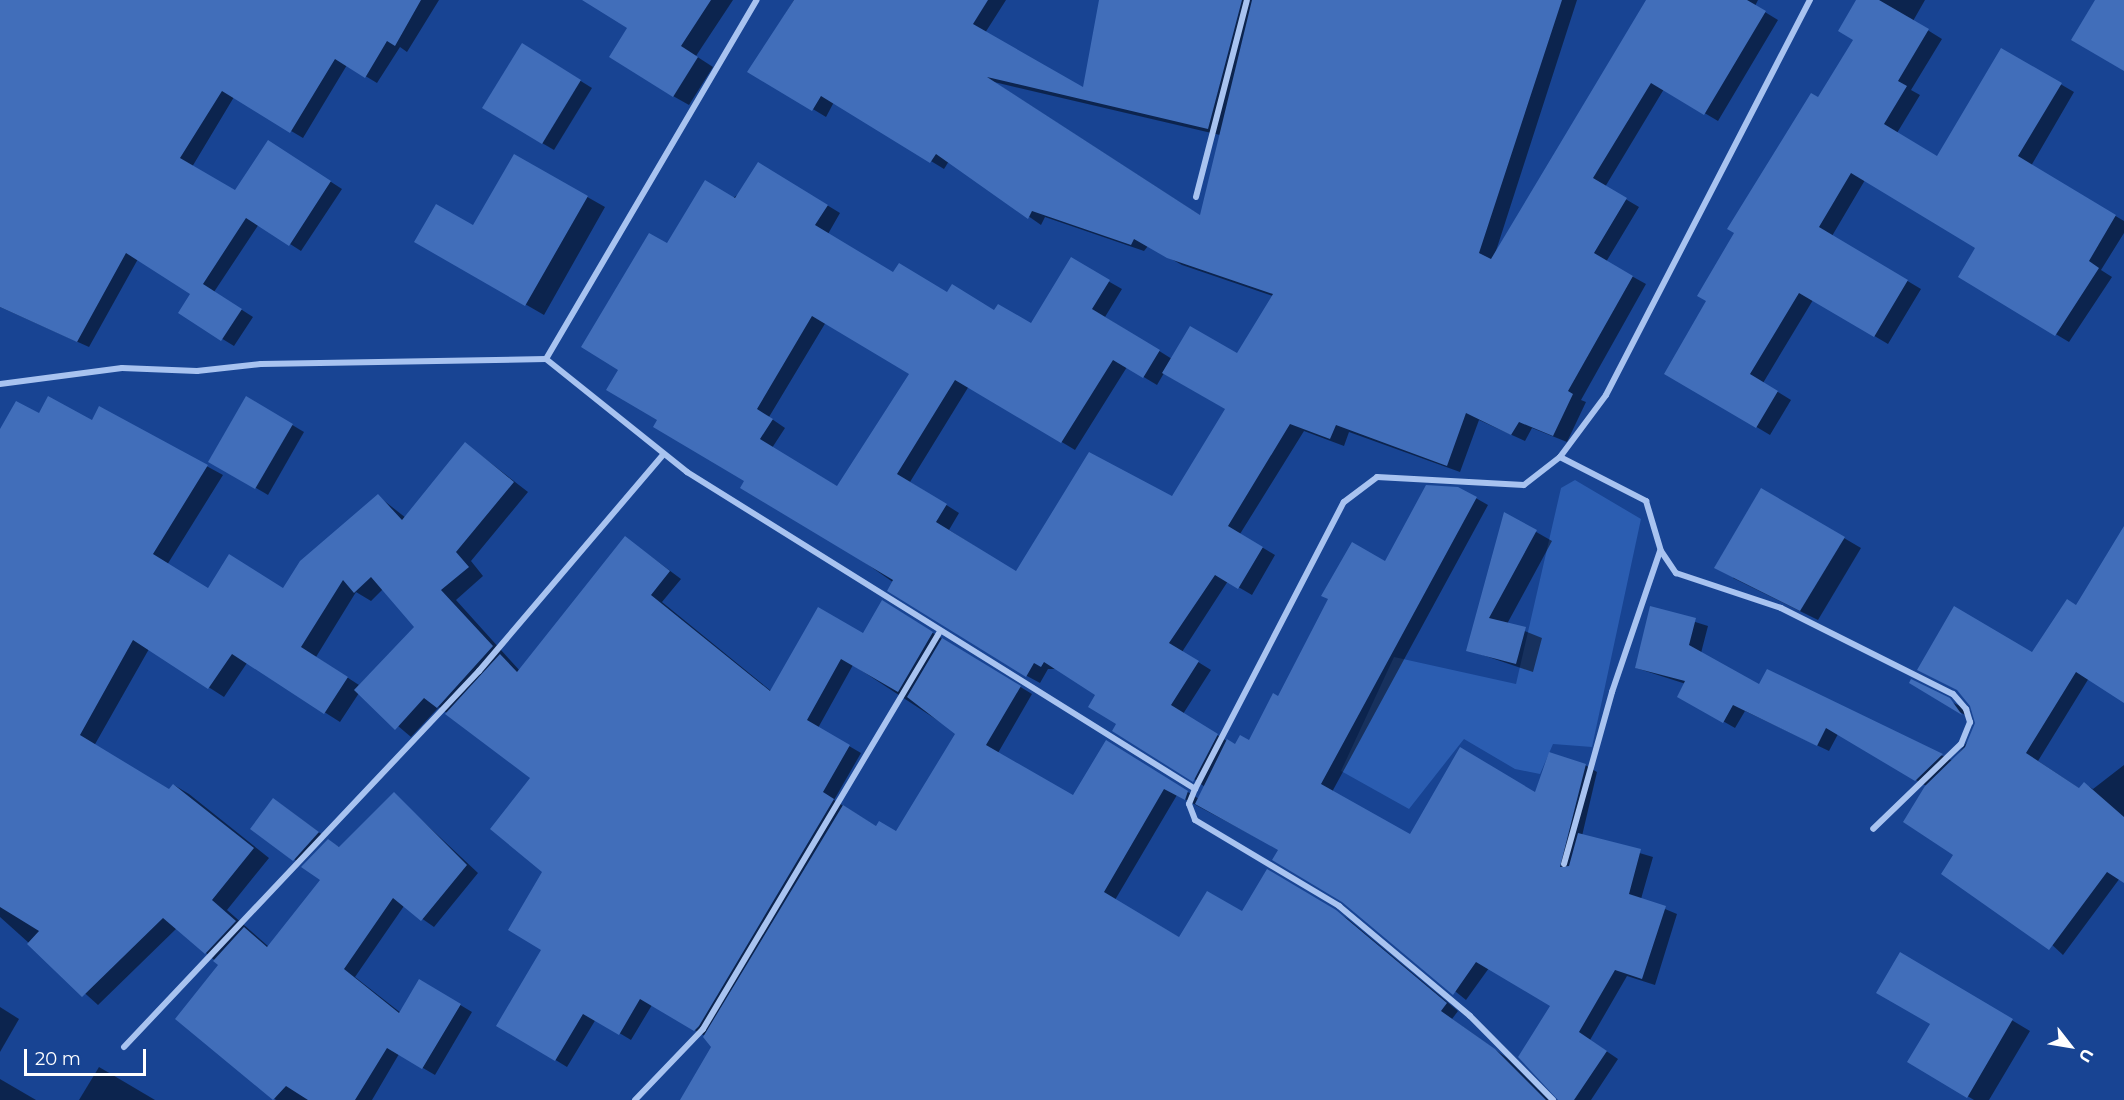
<!DOCTYPE html>
<html>
<head>
<meta charset="utf-8">
<style>
  body { margin:0 }
  #map { position:relative; width:2124px; height:1100px; overflow:hidden; background:#184493; font-family:Montserrat,sans-serif }
  div>[style] { position:absolute }
  .green>* { inset:0; background:#2b5db1 }
  .shadow>* { inset:0; background:#0007 }
  .building>* { inset:0; background:#416eba }
  .minor>* { height:6px; margin:-3px; padding:0 3px; transform-origin:3px; border-radius:3px; background:#a8c3f0 }
  span { translate:-50% -50%; white-space:nowrap; text-align:center; line-height:1.15; -webkit-text-stroke:4.5px #184493; paint-order:stroke }
  .north { position:absolute; left:2040px; top:1016px; width:60px; height:60px; -webkit-text-stroke:4px #184493; paint-order:stroke; rotate:121deg; font-size:16px; font-weight:700; line-height:24px; text-align:center; color:#fff }
  .north::after { content:''; display:block; margin:auto; width:21px; height:27px; background:#fff; clip-path:polygon(50% 0,100% 100%,50% 72%,0 100%) }
  .scale { position:absolute; left:24px; top:1049px; width:122px; height:27px; box-sizing:border-box; border:3px solid #fff; border-top:0; padding-left:8px; font-size:18px; line-height:21px; white-space:nowrap; color:#fff; -webkit-text-stroke:4px #184493; paint-order:stroke }
</style>
</head>
<body>
<div id="map">
  <div class="green">
    <i style="clip-path:polygon(1575px 480px,1641px 519px,1592px 747px,1553px 744px,1540px 774px,1515px 769px,1464px 739px,1409px 809px,1341px 771px,1394px 657px,1516px 684px,1561px 488px)"></i>
  </div>
  <div class="shadow">
    <i style="clip-path:polygon(0 0,439px 0,407px 52px,400px 47px,377px 83px,347px 65px,303px 138px,234px 97px,192px 167px,235px 192px,280px 149px,342px 189px,301px 251px,259px 224px,214px 292px,253px 317px,234px 346px,180px 313px,192px 293px,138px 259px,89px 347px,0 307px)"></i>
    <i style="clip-path:polygon(585px 0,733px 0,696px 56px,713px 67px,689px 105px,673px 96px,629px 28px)"></i>
    <i style="clip-path:polygon(evenodd,794px 0,1006px 0,985px 33px,1084px 89px,1101px 0,1577px 0,1495px 254px,1648px 0,1758px 0,1755px 6px,1778px 20px,1718px 121px,1664px 89px,1605px 187px,1639px 207px,1606px 262px,1646px 284px,1581px 400px,1586px 402px,1567px 442px,1532px 428px,1525px 441px,1479px 420px,1460px 472px,1349px 432px,1344px 446px,1304px 431px,1240px 534px,1275px 555px,1252px 595px,1228px 581px,1182px 652px,1211px 670px,1183px 714px,1235px 746px,1249px 742px,1385px 563px,1458px 488px,1488px 505px,1332px 792px,1410px 836px,1536px 794px,1585px 765px,1597px 772px,1582px 836px,1653px 857px,1641px 899px,1677px 914px,1655px 985px,1627px 976px,1590px 1040px,1618px 1059px,1591px 1100px,1558px 1100px,1552px 1006px,1489px 968px,1466px 1000px,1280px 850px,1177px 795px,1115px 900px,1180px 938px,1242px 913px,1267px 871px,1348px 919px,1458px 1011px,1452px 1019px,1507px 1058px,1549px 1100px,681px 1100px,713px 1047px,705px 1036px,652px 1005px,631px 1040px,596px 1019px,567px 1067px,498px 1025px,543px 949px,544px 872px,532px 778px,439px 707px,411px 737px,359px 693px,340px 722px,247px 663px,224px 697px,149px 649px,94px 746px,170px 790px,174px 785px,189px 794px,269px 858px,227px 910px,269px 947px,322px 880px,328px 841px,341px 848px,394px 794px,478px 873px,434px 927px,404px 906px,355px 977px,401px 1013px,420px 981px,472px 1012px,435px 1075px,399px 1054px,372px 1100px,276px 1100px,177px 1019px,220px 965px,177px 928px,98px 1005px,0 917px,0 469px,39px 415px,92px 422px,100px 408px,223px 475px,167px 565px,209px 590px,284px 589px,378px 496px,406px 518px,466px 444px,528px 492px,471px 561px,483px 576px,456px 600px,520px 671px,626px 538px,681px 579px,662px 602px,771px 691px,863px 635px,894px 609px,1032px 694px,998px 753px,1074px 797px,1119px 749px,1199px 799px,1205px 787px,1118px 723px,1097px 694px,1057px 669px,1048px 669px,1040px 683px,1027px 676px,660px 419px,620px 370px,667px 245px,771px 171px,840px 213px,828px 234px,894px 274px,1032px 325px,1071px 260px,1122px 289px,1105px 317px,1172px 359px,1238px 355px,1273px 296px,1182px 265px,1148px 246px,1144px 251px,1045px 217px,1041px 225px,949px 161px,944px 169px,834px 102px,826px 117px,750px 71px,794px 0,994px 82px,1220px 135px,1201px 216px,994px 82px,794px 0,826px 322px,911px 373px,838px 487px,772px 448px,785px 428px,769px 417px,826px 322px,794px 0,1127px 367px,1157px 385px,1164px 373px,1227px 409px,1173px 498px,1017px 573px,949px 530px,959px 513px,910px 482px,969px 386px,1075px 450px,1127px 367px,794px 0,383px 589px,416px 627px,359px 685px,316px 657px,356px 592px,371px 601px,383px 589px,794px 0,853px 665px,957px 733px,897px 833px,877px 827px,834px 800px,861px 753px,818px 728px,853px 665px)"></i>
    <i style="clip-path:polygon(1858px 0,1925px 0,1913px 21px,1942px 39px,1911px 90px,1920px 95px,1897px 133px,1938px 158px,2002px 50px,2074px 92px,2031px 166px,2124px 221px,2124px 233px,2101px 270px,2112px 277px,2069px 342px,1960px 277px,1977px 247px,1865px 180px,1832px 236px,1921px 289px,1888px 344px,1813px 300px,1763px 383px,1791px 400px,1770px 435px,1666px 373px,1855px 39px)"></i>
    <i style="clip-path:polygon(534px 52px,592px 88px,554px 150px,542px 143px)"></i>
    <i style="clip-path:polygon(515px 156px,605px 207px,544px 315px,416px 241px,473px 227px)"></i>
    <i style="clip-path:polygon(247px 398px,304px 432px,268px 495px,210px 461px)"></i>
    <i style="clip-path:polygon(1762px 490px,1861px 548px,1818px 620px,1733px 578px)"></i>
    <i style="clip-path:polygon(1505px 514px,1552px 541px,1507px 624px,1542px 638px,1533px 672px,1468px 650px)"></i>
    <i style="clip-path:polygon(1651px 608px,1708px 626px,1701px 653px,1760px 686px,1768px 671px,1953px 761px,2033px 654px,2124px 637px,2124px 701px,2089px 678px,2038px 761px,2080px 789px,2085px 784px,2093px 789px,2124px 765px,2124px 881px,2120px 878px,2063px 955px,1955px 855px,1928px 787px,1838px 734px,1829px 751px,1745px 711px,1735px 728px,1679px 696px,1686px 684px,1636px 668px)"></i>
    <i style="clip-path:polygon(1911px 683px,1962px 707px,1970px 718px)"></i>
    <i style="clip-path:polygon(279px 803px,324px 836px,299px 863px,294px 859px)"></i>
    <i style="clip-path:polygon(1901px 954px,2030px 1031px,1989px 1100px,1974px 1100px,1909px 1061px,1932px 1023px)"></i>
    <i style="clip-path:polygon(0 1007px,19px 1019px,0 1052px)"></i>
    <i style="clip-path:polygon(99px 1067px,111px 1074px,155px 1100px,79px 1100px)"></i>
    <i style="clip-path:polygon(0 1079px,36px 1100px,0 1100px)"></i>
  </div>
  <div class="building">
    <i style="clip-path:polygon(0 0,421px 0,395px 46px,387px 41px,365px 78px,335px 59px,290px 133px,222px 91px,180px 158px,235px 190px,268px 140px,331px 181px,289px 246px,246px 218px,203px 284px,242px 309px,221px 341px,178px 313px,190px 294px,126px 253px,77px 342px,0 307px)"></i>
    <i style="clip-path:polygon(582px 0,711px 0,681px 46px,698px 57px,673px 97px,609px 57px,627px 28px)"></i>
    <i style="clip-path:polygon(evenodd,794px 0,988px 0,973px 24px,1083px 87px,1099px 0,1242px 0,1208px 129px,987px 77px,1200px 215px,1252px 0,1562px 0,1479px 253px,1491px 259px,1646px 0,1747px 0,1766px 11px,1704px 115px,1651px 83px,1593px 178px,1627px 198px,1594px 253px,1633px 276px,1568px 391px,1573px 394px,1553px 436px,1519px 422px,1511px 435px,1466px 413px,1447px 466px,1336px 425px,1330px 439px,1290px 424px,1228px 526px,1263px 547px,1238px 589px,1215px 575px,1169px 643px,1199px 661px,1171px 705px,1218px 734px,1193px 782px,1112px 731px,1116px 724px,1088px 707px,1095px 695px,1044px 662px,1041px 667px,1034px 663px,1026px 677px,887px 591px,893px 580px,740px 488px,744px 481px,653px 427px,657px 420px,606px 390px,618px 370px,581px 347px,649px 233px,667px 243px,705px 180px,735px 198px,758px 162px,828px 205px,815px 225px,893px 272px,899px 263px,947px 292px,952px 284px,994px 310px,998px 304px,1031px 323px,1071px 257px,1110px 280px,1092px 309px,1160px 350px,1143px 378px,1113px 360px,1061px 443px,955px 380px,897px 474px,947px 504px,936px 522px,1016px 571px,1089px 452px,1172px 496px,1225px 409px,1162px 373px,1190px 326px,1237px 353px,1273px 294px,1167px 258px,1134px 239px,1131px 245px,1032px 211px,1028px 219px,936px 154px,930px 163px,821px 96px,812px 111px,747px 72px,794px 0,812px 316px,909px 374px,837px 486px,760px 439px,773px 419px,757px 409px,812px 316px)"></i>
    <i style="clip-path:polygon(1856px 0,1879px 0,1929px 29px,1898px 81px,1907px 86px,1884px 124px,1937px 156px,2001px 48px,2062px 83px,2018px 156px,2116px 215px,2089px 261px,2099px 268px,2055px 336px,1958px 277px,1975px 248px,1851px 173px,1819px 227px,1908px 280px,1874px 337px,1799px 293px,1750px 374px,1778px 391px,1756px 428px,1664px 374px,1706px 301px,1697px 296px,1734px 233px,1727px 229px,1811px 93px,1818px 97px,1853px 40px,1838px 31px)"></i>
    <i style="clip-path:polygon(2095px 0,2124px 0,2124px 71px,2071px 40px)"></i>
    <i style="clip-path:polygon(522px 43px,581px 80px,542px 144px,482px 108px)"></i>
    <i style="clip-path:polygon(514px 154px,588px 196px,525px 306px,414px 242px,436px 204px,473px 225px)"></i>
    <i style="clip-path:polygon(48px 396px,92px 420px,99px 406px,208px 465px,153px 554px,208px 588px,229px 554px,283px 588px,300px 561px,378px 494px,402px 520px,465px 442px,514px 482px,456px 552px,469px 567px,441px 590px,493px 646px,437px 708px,424px 698px,395px 730px,354px 690px,414px 627px,371px 577px,354px 593px,343px 580px,301px 647px,348px 677px,324px 714px,232px 654px,208px 689px,133px 640px,80px 735px,169px 789px,173px 784px,254px 848px,212px 900px,236px 921px,205px 954px,163px 918px,82px 997px,27px 944px,39px 931px,0 907px,0 429px,16px 401px,39px 413px)"></i>
    <i style="clip-path:polygon(246px 396px,293px 424px,255px 489px,208px 462px)"></i>
    <i style="clip-path:polygon(1426px 485px,1458px 487px,1477px 497px,1321px 784px,1410px 834px,1460px 747px,1535px 792px,1549px 752px,1586px 764px,1560px 867px,1569px 866px,1578px 833px,1641px 849px,1629px 894px,1666px 906px,1642px 979px,1615px 970px,1579px 1032px,1607px 1051px,1574px 1100px,1558px 1100px,1518px 1057px,1550px 1006px,1476px 962px,1453px 995px,1342px 902px,1272px 860px,1278px 850px,1195px 804px,1227px 739px,1235px 744px,1240px 735px,1249px 740px,1273px 693px,1278px 696px,1328px 599px,1321px 596px,1352px 542px,1385px 561px)"></i>
    <i style="clip-path:polygon(1761px 488px,1845px 537px,1800px 611px,1714px 568px)"></i>
    <i style="clip-path:polygon(1504px 512px,1537px 530px,1489px 618px,1526px 627px,1516px 664px,1466px 651px)"></i>
    <i style="clip-path:polygon(2124px 526px,2124px 703px,2076px 672px,2026px 753px,2079px 788px,2084px 782px,2124px 817px,2124px 883px,2107px 872px,2049px 950px,1941px 874px,1953px 855px,1903px 822px,1925px 786px,1965px 747px,1975px 723px,1970px 706px,1957px 690px,1917px 670px,1954px 606px,2032px 652px,2067px 599px,2076px 605px)"></i>
    <i style="clip-path:polygon(625px 536px,670px 571px,651px 595px,770px 691px,818px 607px,863px 633px,882px 600px,933px 632px,898px 692px,841px 659px,807px 720px,850px 745px,823px 792px,834px 799px,699px 1026px,694px 1031px,640px 999px,619px 1035px,583px 1014px,555px 1061px,496px 1026px,541px 950px,508px 930px,542px 872px,490px 829px,530px 778px,445px 714px,500px 654px,517px 672px)"></i>
    <i style="clip-path:polygon(1650px 606px,1696px 618px,1689px 645px,1759px 684px,1767px 669px,1943px 754px,1915px 781px,1826px 728px,1817px 746px,1733px 705px,1723px 723px,1677px 697px,1685px 681px,1635px 668px)"></i>
    <i style="clip-path:polygon(942px 638px,1021px 686px,986px 745px,1073px 795px,1106px 740px,1188px 791px,1185px 800px,1164px 789px,1104px 892px,1179px 937px,1207px 891px,1242px 911px,1267px 869px,1336px 910px,1447px 1003px,1441px 1011px,1495px 1049px,1546px 1100px,680px 1100px,711px 1047px,703px 1037px,843px 805px,876px 826px,879px 821px,896px 831px,955px 734px,907px 697px)"></i>
    <i style="clip-path:polygon(1911px 679px,1950px 698px,1962px 715px,1909px 683px)"></i>
    <i style="clip-path:polygon(394px 792px,467px 865px,421px 921px,393px 898px,344px 969px,399px 1013px,419px 979px,461px 1004px,422px 1069px,387px 1048px,355px 1100px,308px 1100px,286px 1086px,273px 1100px,175px 1019px,218px 965px,213px 961px,244px 927px,267px 947px,320px 880px,301px 867px,328px 839px,339px 847px)"></i>
    <i style="clip-path:polygon(273px 798px,319px 832px,293px 861px,250px 829px)"></i>
    <i style="clip-path:polygon(1900px 952px,2013px 1019px,1967px 1098px,1907px 1062px,1930px 1024px,1876px 993px)"></i>
  </div>
  <div class="minor">
    <i style="left:1196px;top:197px;width:203px;rotate:-75.5deg"></i>
    <i style="left:546px;top:359px;width:416px;rotate:-59.6deg"></i>
    <i style="left:0;top:384px;width:123px;rotate:-7.5deg"></i>
    <i style="left:122px;top:368px;width:75px;rotate:2.3deg"></i>
    <i style="left:197px;top:371px;width:64px;rotate:-6.2deg"></i>
    <i style="left:261px;top:364px;width:285px;rotate:-1deg"></i>
    <i style="left:546px;top:359px;width:181px;rotate:38.7deg"></i>
    <i style="left:687px;top:472px;width:599px;rotate:31.96deg"></i>
    <i style="left:1195px;top:789px;width:323px;rotate:-62.6deg"></i>
    <i style="left:1344px;top:502px;width:41px;rotate:-37.1deg"></i>
    <i style="left:1377px;top:477px;width:147px;rotate:3.1deg"></i>
    <i style="left:1524px;top:485px;width:46px;rotate:-37.9deg"></i>
    <i style="left:1560px;top:457px;width:77px;rotate:-53.4deg"></i>
    <i style="left:1606px;top:395px;width:445px;rotate:-62.7deg"></i>
    <i style="left:1560px;top:457px;width:97px;rotate:27.1deg"></i>
    <i style="left:1646px;top:501px;width:52px;rotate:73.3deg"></i>
    <i style="left:1661px;top:551px;width:27px;rotate:56deg"></i>
    <i style="left:1676px;top:573px;width:111px;rotate:18.4deg"></i>
    <i style="left:1781px;top:608px;width:192px;rotate:26.6deg"></i>
    <i style="left:1953px;top:694px;width:20px;rotate:49deg"></i>
    <i style="left:1966px;top:709px;width:14px;rotate:73deg"></i>
    <i style="left:1970px;top:722px;width:24px;rotate:112deg"></i>
    <i style="left:1961px;top:744px;width:122px;rotate:136deg"></i>
    <i style="left:1195px;top:789px;width:16px;rotate:112deg"></i>
    <i style="left:1189px;top:804px;width:17px;rotate:69deg"></i>
    <i style="left:1195px;top:820px;width:168px;rotate:30.8deg"></i>
    <i style="left:1339px;top:906px;width:171px;rotate:40deg"></i>
    <i style="left:1470px;top:1016px;width:118px;rotate:45.3deg"></i>
    <i style="left:1564px;top:864px;width:179px;rotate:-74.4deg"></i>
    <i style="left:1612px;top:692px;width:149px;rotate:-71.2deg"></i>
    <i style="left:124px;top:1047px;width:517px;rotate:-46.65deg"></i>
    <i style="left:479px;top:671px;width:285px;rotate:-49.6deg"></i>
    <i style="left:635px;top:1100px;width:98px;rotate:-46.2deg"></i>
    <i style="left:703px;top:1029px;width:461px;rotate:-59.2deg"></i>
  </div>
  <div class="north">U</div>
  <div class="scale">20 m</div>
</div>
</body>
</html>
